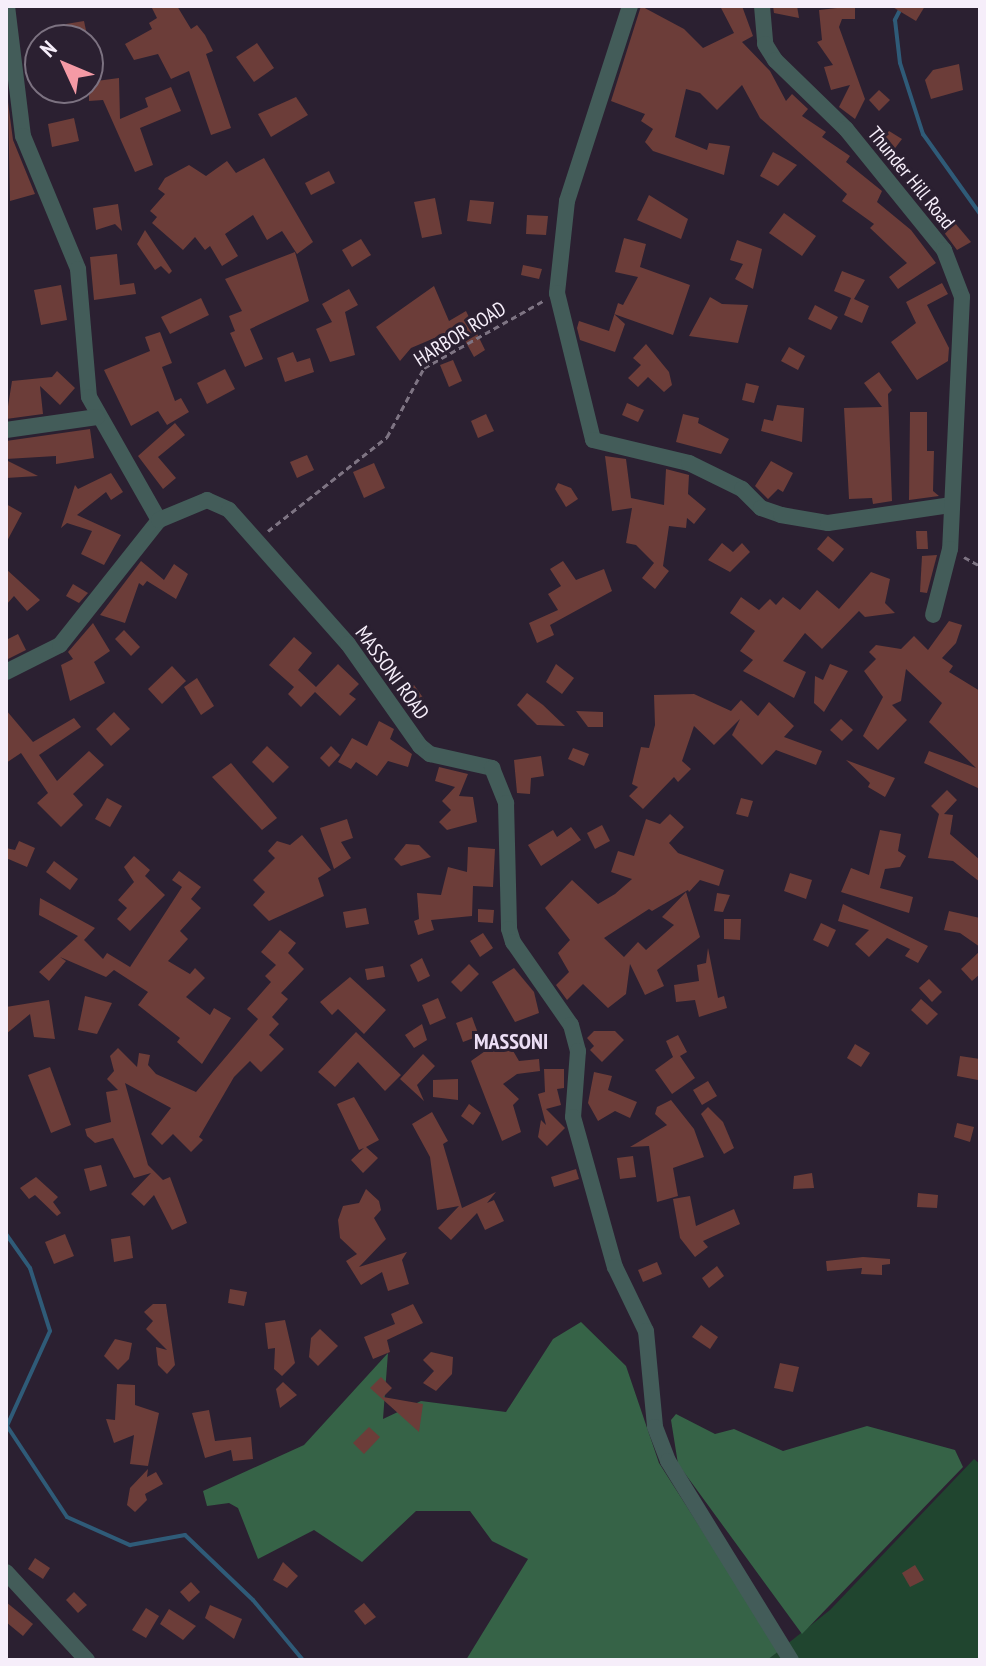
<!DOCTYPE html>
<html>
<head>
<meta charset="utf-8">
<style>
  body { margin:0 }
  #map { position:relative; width:986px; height:1666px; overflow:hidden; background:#2b2031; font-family:"PT Sans Narrow",sans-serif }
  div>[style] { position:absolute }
  .green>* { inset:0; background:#20452f }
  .forest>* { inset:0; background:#366347 }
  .stream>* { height:4px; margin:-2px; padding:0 2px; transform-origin:2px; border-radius:2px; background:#2f5b78 }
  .building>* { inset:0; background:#6c3d39 }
  .path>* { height:3px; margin-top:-1.5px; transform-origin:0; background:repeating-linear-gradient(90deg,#7e7483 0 6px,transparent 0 10px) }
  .minor>* { height:16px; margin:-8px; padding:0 8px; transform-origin:8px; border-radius:8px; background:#435c59 }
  span { translate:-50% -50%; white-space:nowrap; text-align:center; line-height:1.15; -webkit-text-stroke:6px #2b2031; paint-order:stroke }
  .street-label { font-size:20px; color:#f6eefa }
  .neighbourhood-label { font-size:22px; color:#ebddf4; font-weight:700 }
  .frame { position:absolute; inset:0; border:8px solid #f6eefa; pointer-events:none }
  .north { position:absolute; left:24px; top:24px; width:80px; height:80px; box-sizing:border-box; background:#2b2031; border:2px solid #7c7281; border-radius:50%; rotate:314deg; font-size:22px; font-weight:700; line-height:32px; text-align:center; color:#f6eefa }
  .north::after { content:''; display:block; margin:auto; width:28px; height:36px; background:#f49aa5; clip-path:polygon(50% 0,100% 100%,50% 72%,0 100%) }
</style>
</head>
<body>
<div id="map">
  <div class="green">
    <i style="clip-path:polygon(974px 1459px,980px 1464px,980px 1660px,767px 1660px,830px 1610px)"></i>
  </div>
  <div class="forest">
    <i style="clip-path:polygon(581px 1322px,626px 1366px,659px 1463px,779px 1651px,767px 1660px,466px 1660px,528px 1559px,492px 1541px,470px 1511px,416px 1511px,362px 1562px,314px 1530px,258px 1559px,238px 1508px,229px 1503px,207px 1506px,203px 1491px,304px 1445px,388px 1353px,383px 1419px,421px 1401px,506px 1412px,553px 1339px)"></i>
    <i style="clip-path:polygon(676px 1414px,715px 1434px,734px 1429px,783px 1451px,867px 1426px,955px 1450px,963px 1467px,802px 1634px,678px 1464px,671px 1420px)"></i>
  </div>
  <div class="stream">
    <i style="left:902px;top:6px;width:16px;rotate:117deg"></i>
    <i style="left:895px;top:20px;width:43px;rotate:83.4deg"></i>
    <i style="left:900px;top:63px;width:75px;rotate:72.1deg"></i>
    <i style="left:923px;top:134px;width:98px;rotate:54.5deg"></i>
    <i style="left:6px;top:1234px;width:42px;rotate:54.8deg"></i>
    <i style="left:30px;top:1268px;width:66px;rotate:72.4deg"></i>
    <i style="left:50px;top:1331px;width:104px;rotate:114.4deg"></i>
    <i style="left:7px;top:1426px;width:109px;rotate:56.6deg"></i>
    <i style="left:67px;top:1517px;width:69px;rotate:24deg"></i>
    <i style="left:130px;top:1545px;width:56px;rotate:-10.3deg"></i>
    <i style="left:185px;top:1535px;width:94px;rotate:43.7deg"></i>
    <i style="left:253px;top:1600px;width:78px;rotate:50.2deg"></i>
  </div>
  <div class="building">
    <i style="clip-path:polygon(151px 6px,177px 6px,191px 29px,197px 25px,205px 35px,213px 51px,206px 54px,231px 128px,211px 135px,189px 71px,171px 79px,158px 54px,134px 60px,125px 44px,152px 29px,149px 23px,157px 18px)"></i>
    <i style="clip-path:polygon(641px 6px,684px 29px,703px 48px,734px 33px,720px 6px,742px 6px,753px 36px,742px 42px,770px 71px,786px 101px,792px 94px,808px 109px,802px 116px,826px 132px,822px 137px,850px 156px,846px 162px,882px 191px,877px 202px,911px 230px,936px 263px,898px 289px,889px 277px,907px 263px,870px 228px,874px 224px,842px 201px,847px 194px,760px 118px,742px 85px,717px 110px,700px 93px,686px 89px,675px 137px,707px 150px,709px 143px,730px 146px,724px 175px,653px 151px,645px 142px,653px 129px,641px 121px,645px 114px,611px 101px)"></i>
    <i style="clip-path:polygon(773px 6px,797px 6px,799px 18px,774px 13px)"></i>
    <i style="clip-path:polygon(855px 6px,855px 19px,842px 19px,839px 27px,865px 99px,855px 119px,839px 107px,850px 85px,831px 90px,824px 67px,833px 65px,817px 42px,822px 40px,819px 10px)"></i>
    <i style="clip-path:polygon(891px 6px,925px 6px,916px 21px)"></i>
    <i style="clip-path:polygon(84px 21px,88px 40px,70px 40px,66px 24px)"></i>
    <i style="clip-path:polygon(257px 43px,274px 68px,254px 82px,236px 57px)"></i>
    <i style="clip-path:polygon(959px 64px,963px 90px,931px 99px,925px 80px,933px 70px)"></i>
    <i style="clip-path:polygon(119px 78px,120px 119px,148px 107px,145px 98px,171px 87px,181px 111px,140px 128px,153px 165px,135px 172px,103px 100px,89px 101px,89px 82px)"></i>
    <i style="clip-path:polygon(879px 90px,890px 100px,879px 111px,869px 100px)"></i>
    <i style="clip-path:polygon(296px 97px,308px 115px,271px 137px,258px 114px)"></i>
    <i style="clip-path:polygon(8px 102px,13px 140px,35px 194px,10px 201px)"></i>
    <i style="clip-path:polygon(74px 118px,79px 141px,52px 147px,48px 124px)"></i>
    <i style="clip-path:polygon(889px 131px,902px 139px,886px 160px,876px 149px)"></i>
    <i style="clip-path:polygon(773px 152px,797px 165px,778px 186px,760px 176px)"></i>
    <i style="clip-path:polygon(264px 158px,313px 242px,297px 254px,282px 231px,267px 240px,253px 215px,225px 234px,238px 256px,222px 266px,210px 246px,205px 250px,195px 237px,183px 250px,152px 223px,157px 217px,150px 211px,165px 194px,158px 189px,165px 178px,189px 165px,206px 176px,227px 161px,236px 173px)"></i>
    <i style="clip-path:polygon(329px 171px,335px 183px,311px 195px,305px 183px)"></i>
    <i style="clip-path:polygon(649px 195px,688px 219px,681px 239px,637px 220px)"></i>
    <i style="clip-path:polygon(435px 198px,442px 234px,422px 238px,414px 202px)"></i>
    <i style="clip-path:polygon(470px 200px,494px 202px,491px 224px,467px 221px)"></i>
    <i style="clip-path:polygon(118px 204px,122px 231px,115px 224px,96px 230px,93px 208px)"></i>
    <i style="clip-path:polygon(784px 213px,816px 236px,802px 256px,769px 233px)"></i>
    <i style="clip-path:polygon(527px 215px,548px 216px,546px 235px,526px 234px)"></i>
    <i style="clip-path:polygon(955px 223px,971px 242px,957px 250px,943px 231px)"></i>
    <i style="clip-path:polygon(145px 230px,172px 271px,169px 274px,161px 266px,155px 270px,137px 244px)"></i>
    <i style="clip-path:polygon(624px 238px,646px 244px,640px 267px,690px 285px,673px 335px,614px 314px,625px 324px,615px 352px,580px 340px,577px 328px,579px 321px,609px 331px,618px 303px,623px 305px,638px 277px,615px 272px)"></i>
    <i style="clip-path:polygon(361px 239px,371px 255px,352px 267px,342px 250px)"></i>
    <i style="clip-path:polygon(737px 240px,762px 249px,753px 289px,735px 279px,743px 264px,730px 260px)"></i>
    <i style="clip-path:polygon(295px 252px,309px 301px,250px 329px,263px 359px,245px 367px,230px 333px,235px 331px,229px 316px,242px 311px,225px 279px)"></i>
    <i style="clip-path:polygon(117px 254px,120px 285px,134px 283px,136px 294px,94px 300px,90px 257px)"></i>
    <i style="clip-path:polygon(523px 265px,542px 269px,539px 279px,521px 275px)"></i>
    <i style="clip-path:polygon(842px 271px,865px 280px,854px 299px,869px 306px,862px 323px,844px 315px,851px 298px,834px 291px)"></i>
    <i style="clip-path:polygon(942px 283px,948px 294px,927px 305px,949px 348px,948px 361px,917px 380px,891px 342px,916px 323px,906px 302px)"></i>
    <i style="clip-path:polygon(61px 285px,67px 320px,41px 325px,34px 290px)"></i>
    <i style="clip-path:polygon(434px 286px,449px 321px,466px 311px,485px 350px,474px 357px,458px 328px,411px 348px,400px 361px,376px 327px)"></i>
    <i style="clip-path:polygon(349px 289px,358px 305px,345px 312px,355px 355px,330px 362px,316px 329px,332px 322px,322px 304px)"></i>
    <i style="clip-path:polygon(710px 297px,722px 304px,748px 305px,738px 343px,689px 336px)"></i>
    <i style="clip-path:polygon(201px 298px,209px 315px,170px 334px,161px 317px)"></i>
    <i style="clip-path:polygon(815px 305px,838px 317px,831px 330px,808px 319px)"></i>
    <i style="clip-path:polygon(160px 332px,172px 363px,162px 367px,175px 401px,181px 398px,189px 412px,167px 425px,158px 411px,131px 426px,104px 370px,150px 351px,145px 337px)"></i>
    <i style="clip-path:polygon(646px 344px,669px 372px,672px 385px,664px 392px,648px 377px,638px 387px,628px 378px,641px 365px,633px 358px)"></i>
    <i style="clip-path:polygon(789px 347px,805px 356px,798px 370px,781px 361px)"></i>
    <i style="clip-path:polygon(293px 352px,297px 362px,310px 358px,314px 372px,285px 382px,277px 358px)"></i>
    <i style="clip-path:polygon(453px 360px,462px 381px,449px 387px,440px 365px)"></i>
    <i style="clip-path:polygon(225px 369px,235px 389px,207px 404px,197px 383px)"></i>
    <i style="clip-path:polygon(57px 371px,75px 388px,60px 405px,40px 386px,43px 414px,6px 419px,12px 381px,52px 377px)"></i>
    <i style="clip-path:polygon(879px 372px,892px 390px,888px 394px,892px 501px,873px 504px,872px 498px,849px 499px,844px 408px,882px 407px,864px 383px)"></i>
    <i style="clip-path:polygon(746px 383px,759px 386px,754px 403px,742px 400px)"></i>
    <i style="clip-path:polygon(627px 403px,644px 410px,638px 422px,622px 415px)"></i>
    <i style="clip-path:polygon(777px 405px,804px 408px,802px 442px,761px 431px,764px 419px,773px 421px)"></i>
    <i style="clip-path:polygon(910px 412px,927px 412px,927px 451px,934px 451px,933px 491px,939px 496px,909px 500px)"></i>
    <i style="clip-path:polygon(486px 414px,494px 431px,478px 438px,471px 421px)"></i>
    <i style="clip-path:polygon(683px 414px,699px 418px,698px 423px,729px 439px,721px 454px,676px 442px)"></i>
    <i style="clip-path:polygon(175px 423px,185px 435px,158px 457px,176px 478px,163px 489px,138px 456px)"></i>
    <i style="clip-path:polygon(90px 429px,94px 458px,56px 464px,56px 456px,6px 459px,6px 441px)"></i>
    <i style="clip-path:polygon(307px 455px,314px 470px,297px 478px,290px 462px)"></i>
    <i style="clip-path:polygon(605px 456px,626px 459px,631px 498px,664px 505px,666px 469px,689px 475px,688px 494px,706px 509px,694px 524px,687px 518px,686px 528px,669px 526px,663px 566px,669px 571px,655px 589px,642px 578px,654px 563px,636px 545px,626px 543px,632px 508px,612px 511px)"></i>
    <i style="clip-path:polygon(6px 460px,38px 476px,6px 478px)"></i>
    <i style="clip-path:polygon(771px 461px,793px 473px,783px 492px,778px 489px,768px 499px,755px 486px)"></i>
    <i style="clip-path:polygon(374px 463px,385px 488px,364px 498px,353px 472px)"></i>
    <i style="clip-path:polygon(111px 473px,123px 492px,111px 500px,106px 492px,77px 515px,121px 535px,104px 565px,81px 554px,92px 531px,67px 523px,61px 528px,75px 485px,78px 489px)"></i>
    <i style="clip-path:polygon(558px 483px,571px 488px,578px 499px,566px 507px,555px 489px)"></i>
    <i style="clip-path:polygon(6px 504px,22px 513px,6px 543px)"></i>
    <i style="clip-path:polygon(916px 531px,927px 531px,928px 549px,917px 549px)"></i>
    <i style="clip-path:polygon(828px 536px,844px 549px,833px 562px,817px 549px)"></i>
    <i style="clip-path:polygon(722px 543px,733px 552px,742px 543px,750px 552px,730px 572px,708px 560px)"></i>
    <i style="clip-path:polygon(937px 555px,927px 593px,920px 592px,922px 556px)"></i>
    <i style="clip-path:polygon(141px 561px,164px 580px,174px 564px,188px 574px,176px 599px,147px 581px,143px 586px,139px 583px,125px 623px,100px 615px)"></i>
    <i style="clip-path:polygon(563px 561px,576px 580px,604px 569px,612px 591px,550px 625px,554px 635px,537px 643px,529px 623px,558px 610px,548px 594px,561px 586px,550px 569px)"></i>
    <i style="clip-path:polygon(6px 569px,40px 600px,27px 611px,14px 596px,6px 605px)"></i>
    <i style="clip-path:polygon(871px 572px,890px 579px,885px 603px,895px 613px,865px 617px,859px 611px,822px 649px,805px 633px,783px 661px,806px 672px,794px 698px,743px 671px,753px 660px,740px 651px,755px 631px,730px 613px,741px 597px,759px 610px,770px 599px,776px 605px,783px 597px,800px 610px,817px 590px,839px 609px)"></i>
    <i style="clip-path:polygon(73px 584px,88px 593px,79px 603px,66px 596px)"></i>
    <i style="clip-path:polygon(949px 621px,962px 625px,956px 643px,942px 658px,953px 666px,949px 672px,980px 691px,980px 789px,924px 763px,929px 751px,976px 768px,929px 722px,942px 703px,906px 669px,901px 701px,892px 705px,907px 720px,878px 750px,863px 736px,883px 697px,864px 671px,876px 659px,869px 652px,876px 645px,901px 649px,914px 636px,928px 650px)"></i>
    <i style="clip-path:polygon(93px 623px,110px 651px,94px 662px,105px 683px,70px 701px,61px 665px,73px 659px,68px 652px)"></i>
    <i style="clip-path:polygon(124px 630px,140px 647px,131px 656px,115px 639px)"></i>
    <i style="clip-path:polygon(18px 634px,26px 650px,6px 660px,6px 640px)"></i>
    <i style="clip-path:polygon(294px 637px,312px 653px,298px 670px,316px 687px,338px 664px,359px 684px,349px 694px,356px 699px,340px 716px,315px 692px,301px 707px,288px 694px,294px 687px,269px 665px)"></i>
    <i style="clip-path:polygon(556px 664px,574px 678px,562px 694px,546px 682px)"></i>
    <i style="clip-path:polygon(830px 664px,848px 671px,824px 712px,814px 703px,815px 676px,823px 680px)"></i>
    <i style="clip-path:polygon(172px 666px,186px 681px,162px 704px,148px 689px)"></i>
    <i style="clip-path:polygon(197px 678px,214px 706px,201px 715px,184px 687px)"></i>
    <i style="clip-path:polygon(414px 685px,424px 699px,411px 707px,402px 693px)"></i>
    <i style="clip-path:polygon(527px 693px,543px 705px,565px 726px,537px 725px,517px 705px)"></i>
    <i style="clip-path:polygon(694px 694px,731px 711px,741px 700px,758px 716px,769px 702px,794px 726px,784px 737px,822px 751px,816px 765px,776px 750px,762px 765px,732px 735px,740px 719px,714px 745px,694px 726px,682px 761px,691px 769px,678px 782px,674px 777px,643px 809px,629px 796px,638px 787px,632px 784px,641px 747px,649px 748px,655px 725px,654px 695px)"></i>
    <i style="clip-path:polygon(6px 710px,33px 742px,74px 718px,81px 727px,39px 755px,57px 781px,89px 751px,104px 765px,73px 794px,83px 805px,61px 827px,37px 803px,48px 793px,21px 753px,6px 763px)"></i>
    <i style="clip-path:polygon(576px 711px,603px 712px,603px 727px,588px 727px)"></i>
    <i style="clip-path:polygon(114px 712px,130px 729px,111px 746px,96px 729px)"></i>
    <i style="clip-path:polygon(841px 719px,853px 730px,842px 741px,830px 730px)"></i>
    <i style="clip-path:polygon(379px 721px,394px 729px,390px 739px,412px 754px,408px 767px,388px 761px,377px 776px,356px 762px,351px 769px,338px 762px,352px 738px,367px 746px)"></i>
    <i style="clip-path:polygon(267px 746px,289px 767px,273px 783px,252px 762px)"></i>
    <i style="clip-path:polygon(331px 746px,340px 755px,329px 767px,320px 758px)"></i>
    <i style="clip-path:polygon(573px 748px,589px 754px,584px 766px,568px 759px)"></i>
    <i style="clip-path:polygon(541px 756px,544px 776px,531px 778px,530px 794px,517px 793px,514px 760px)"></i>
    <i style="clip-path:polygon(846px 760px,895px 778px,885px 797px,868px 787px,870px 783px)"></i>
    <i style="clip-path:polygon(231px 763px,277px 818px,262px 830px,212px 777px)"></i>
    <i style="clip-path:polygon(439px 767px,468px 774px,459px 796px,473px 797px,477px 822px,447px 830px,439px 822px,451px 810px,442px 801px,455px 787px,435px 781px)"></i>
    <i style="clip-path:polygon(947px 790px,957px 800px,944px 814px,953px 815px,950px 834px,980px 860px,980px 882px,953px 861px,928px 858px,939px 814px,931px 806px)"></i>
    <i style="clip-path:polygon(107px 798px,122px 806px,110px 827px,95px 819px)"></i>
    <i style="clip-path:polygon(741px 798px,753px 801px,748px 817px,736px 814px)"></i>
    <i style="clip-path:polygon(670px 814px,684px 827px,669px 843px,678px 853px,724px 870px,719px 886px,700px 880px,689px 892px,688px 890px,652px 911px,649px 909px,604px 938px,624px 957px,638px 942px,646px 950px,674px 925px,662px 917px,686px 892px,700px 937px,657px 970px,664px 986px,645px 995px,630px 964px,626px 994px,608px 1008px,583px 984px,567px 1000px,556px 985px,569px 972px,558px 953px,570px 940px,545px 908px,572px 880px,598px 904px,615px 894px,632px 879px,611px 872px,618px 851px,634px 856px,646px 819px,660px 824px)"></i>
    <i style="clip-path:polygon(347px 819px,353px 838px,341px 842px,351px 858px,334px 869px,320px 828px)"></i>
    <i style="clip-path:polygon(602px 825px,610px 841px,595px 849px,587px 833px)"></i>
    <i style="clip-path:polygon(571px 827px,581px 840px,541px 866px,528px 845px,553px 830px,557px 837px)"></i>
    <i style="clip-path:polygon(880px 830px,901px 834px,898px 851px,906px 856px,900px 867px,885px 869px,880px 888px,913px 897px,909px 913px,841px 892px,851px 868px,869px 875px)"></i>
    <i style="clip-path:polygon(302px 835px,331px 870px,318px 878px,324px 896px,269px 921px,253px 905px,265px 892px,253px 880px,275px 858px,268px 851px,277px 841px,290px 845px)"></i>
    <i style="clip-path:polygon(19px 841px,35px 848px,27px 867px,6px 858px,6px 848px,15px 850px)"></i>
    <i style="clip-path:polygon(406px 844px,419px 845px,431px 857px,401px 866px,394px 859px)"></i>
    <i style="clip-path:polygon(468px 847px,495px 849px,493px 887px,473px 886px,472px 916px,431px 920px,434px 930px,418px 935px,414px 921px,419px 919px,417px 893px,441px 895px,448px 867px,467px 872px)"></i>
    <i style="clip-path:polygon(134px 856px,150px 870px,145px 876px,165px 895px,130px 931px,117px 919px,127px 908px,118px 900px,134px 882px,124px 867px)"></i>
    <i style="clip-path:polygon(54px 861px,78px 879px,70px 890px,46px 872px)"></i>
    <i style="clip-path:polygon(179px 871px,201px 887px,191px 899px,201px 908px,180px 931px,188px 939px,168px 961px,190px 974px,195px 968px,205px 978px,186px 997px,210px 1015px,214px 1008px,231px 1018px,202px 1064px,177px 1042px,180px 1038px,138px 1005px,148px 992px,114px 970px,106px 977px,60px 957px,66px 961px,49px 981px,39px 972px,78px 936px,39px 915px,40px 898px,95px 928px,84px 940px,103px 959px,107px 953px,130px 967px,182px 887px,172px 880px)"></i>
    <i style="clip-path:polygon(790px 873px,812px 880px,806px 899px,784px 891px)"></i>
    <i style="clip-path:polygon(717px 893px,730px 895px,723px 912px,714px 911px)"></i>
    <i style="clip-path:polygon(843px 904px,928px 946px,918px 963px,905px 956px,910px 949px,887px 938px,869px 957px,855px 944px,869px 930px,838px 921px)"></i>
    <i style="clip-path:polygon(366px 908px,369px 924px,346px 928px,343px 912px)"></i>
    <i style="clip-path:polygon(478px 909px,494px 910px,493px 923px,478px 922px)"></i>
    <i style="clip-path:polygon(949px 911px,980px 918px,980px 947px,960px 933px,944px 930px)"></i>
    <i style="clip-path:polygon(724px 919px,741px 919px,740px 940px,724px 939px)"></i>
    <i style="clip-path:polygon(821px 923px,836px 930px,828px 947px,813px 940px)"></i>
    <i style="clip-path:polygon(280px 930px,296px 943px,288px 953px,304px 969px,281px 993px,288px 999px,272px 1017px,279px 1024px,269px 1035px,284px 1049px,261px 1072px,250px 1061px,234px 1077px,199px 1137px,203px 1140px,191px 1152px,173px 1134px,162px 1145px,151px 1134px,171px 1108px,125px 1083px,148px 1165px,163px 1180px,170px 1177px,187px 1223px,172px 1230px,154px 1195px,144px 1206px,131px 1194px,151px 1173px,134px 1178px,113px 1138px,95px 1143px,87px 1136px,85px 1129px,111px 1122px,106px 1092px,118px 1090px,107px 1079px,114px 1071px,110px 1056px,118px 1048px,137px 1067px,139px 1053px,150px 1055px,148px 1065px,156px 1074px,196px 1092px,258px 1019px,247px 1009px,271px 982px,265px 976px,276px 965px,261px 952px)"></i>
    <i style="clip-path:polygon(483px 933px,493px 948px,480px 957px,470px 941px)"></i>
    <i style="clip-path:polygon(708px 948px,718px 998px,724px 996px,727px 1008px,699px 1017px,695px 1000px,676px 1002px,674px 985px,699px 981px,697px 965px,706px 963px)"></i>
    <i style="clip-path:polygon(980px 951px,980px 974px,972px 981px,961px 969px)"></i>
    <i style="clip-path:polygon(422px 958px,430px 976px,418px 982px,410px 965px)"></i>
    <i style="clip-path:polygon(469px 964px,479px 974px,461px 992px,451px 982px)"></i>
    <i style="clip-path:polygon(383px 966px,385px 977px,367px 980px,365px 969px)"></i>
    <i style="clip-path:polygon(514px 968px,534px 992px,539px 1013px,515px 1022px,492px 982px)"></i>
    <i style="clip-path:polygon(350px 977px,386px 1010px,364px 1034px,338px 1009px,332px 1015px,320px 1002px)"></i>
    <i style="clip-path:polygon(929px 979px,942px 992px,932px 1002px,919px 988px)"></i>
    <i style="clip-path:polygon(85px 996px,112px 1003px,97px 1034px,78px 1030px)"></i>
    <i style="clip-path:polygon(438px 998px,446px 1018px,430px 1025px,422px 1005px)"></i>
    <i style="clip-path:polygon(921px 999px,938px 1014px,927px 1025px,911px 1010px)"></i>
    <i style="clip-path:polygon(49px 1000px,55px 1039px,34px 1037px,30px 1014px,6px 1034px,6px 1007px)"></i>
    <i style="clip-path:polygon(472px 1017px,479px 1036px,463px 1042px,456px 1023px)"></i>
    <i style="clip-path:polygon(422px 1024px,427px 1040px,414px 1048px,405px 1035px)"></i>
    <i style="clip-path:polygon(594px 1031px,615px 1031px,624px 1040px,602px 1062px,590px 1050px,594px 1046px,587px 1038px)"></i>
    <i style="clip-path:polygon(356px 1032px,401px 1075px,385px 1091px,358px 1062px,335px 1087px,318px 1072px)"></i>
    <i style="clip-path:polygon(678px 1035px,687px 1052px,680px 1056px,695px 1078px,672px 1094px,655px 1070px,673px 1057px,666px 1041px)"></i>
    <i style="clip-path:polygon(505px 1037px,519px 1061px,539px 1059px,540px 1071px,517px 1074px,503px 1084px,519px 1099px,513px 1105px,521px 1132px,502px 1141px,471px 1061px)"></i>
    <i style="clip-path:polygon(855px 1044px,870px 1053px,861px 1067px,847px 1058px)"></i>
    <i style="clip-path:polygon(423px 1054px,435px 1066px,417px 1085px,424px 1101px,400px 1079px)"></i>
    <i style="clip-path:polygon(960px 1056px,980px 1059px,978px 1080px,957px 1076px)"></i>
    <i style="clip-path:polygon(50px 1067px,71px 1125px,51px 1133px,28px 1075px)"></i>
    <i style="clip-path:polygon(544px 1069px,564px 1069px,564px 1088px,557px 1089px,561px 1105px,546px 1109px,565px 1128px,547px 1146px,538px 1137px,541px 1120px,546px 1125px,538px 1094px,545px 1092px)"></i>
    <i style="clip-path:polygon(594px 1072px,612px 1076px,608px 1090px,637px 1102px,630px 1118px,615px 1111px,598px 1121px,588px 1103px)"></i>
    <i style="clip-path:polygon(458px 1079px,458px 1100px,433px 1097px,433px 1080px)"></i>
    <i style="clip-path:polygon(708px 1081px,717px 1096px,702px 1105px,693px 1090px)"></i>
    <i style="clip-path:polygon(354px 1097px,379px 1140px,366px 1147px,378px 1158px,363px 1173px,351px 1160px,364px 1148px,359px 1150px,337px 1104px)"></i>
    <i style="clip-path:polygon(671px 1100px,694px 1129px,704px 1157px,673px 1168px,678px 1196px,657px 1202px,649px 1146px,630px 1147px,667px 1125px,655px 1114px,657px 1107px)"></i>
    <i style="clip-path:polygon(469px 1104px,481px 1113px,473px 1125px,461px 1116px)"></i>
    <i style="clip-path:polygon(708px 1107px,723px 1122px,734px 1148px,724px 1154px,701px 1114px)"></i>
    <i style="clip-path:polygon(432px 1112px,448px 1141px,443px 1144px,462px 1208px,496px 1192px,487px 1203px,494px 1200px,504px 1221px,485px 1230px,477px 1213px,451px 1240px,438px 1228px,459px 1206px,437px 1210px,430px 1157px,412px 1124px)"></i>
    <i style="clip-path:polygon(957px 1123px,974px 1127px,970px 1142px,954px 1137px)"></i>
    <i style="clip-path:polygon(633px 1156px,636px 1177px,620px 1179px,617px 1158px)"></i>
    <i style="clip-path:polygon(101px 1165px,107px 1186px,90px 1191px,84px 1169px)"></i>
    <i style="clip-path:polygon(576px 1169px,579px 1179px,554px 1187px,551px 1177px)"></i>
    <i style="clip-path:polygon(812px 1173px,814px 1188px,793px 1189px,794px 1176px)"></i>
    <i style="clip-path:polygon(36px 1177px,58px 1197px,53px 1202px,61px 1213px,57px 1216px,35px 1195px,29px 1199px,20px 1188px)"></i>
    <i style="clip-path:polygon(366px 1189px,379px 1201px,381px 1210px,374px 1218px,386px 1239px,359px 1267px,407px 1252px,402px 1260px,409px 1284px,388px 1291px,382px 1272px,361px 1285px,346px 1261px,357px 1254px,340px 1238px,338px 1220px,343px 1206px,359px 1203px)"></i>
    <i style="clip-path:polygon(918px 1193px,938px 1195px,937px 1208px,917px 1207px)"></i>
    <i style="clip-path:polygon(690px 1196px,696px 1226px,734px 1209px,740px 1224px,703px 1241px,708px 1247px,695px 1257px,680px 1238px,673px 1199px)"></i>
    <i style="clip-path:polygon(65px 1234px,74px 1256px,54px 1264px,45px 1242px)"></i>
    <i style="clip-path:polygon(130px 1236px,133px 1258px,114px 1262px,111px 1239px)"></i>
    <i style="clip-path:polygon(863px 1257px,890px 1259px,890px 1264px,882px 1265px,882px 1275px,861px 1274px,862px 1268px,827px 1271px,826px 1261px)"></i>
    <i style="clip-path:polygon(657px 1262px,662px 1274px,643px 1282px,638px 1270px)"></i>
    <i style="clip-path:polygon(717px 1266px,724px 1276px,709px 1288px,702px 1278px)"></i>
    <i style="clip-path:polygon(230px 1289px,247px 1292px,244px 1306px,228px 1303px)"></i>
    <i style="clip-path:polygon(153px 1304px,166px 1304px,175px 1365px,167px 1374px,158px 1365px,156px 1347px,167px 1350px,146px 1329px,153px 1321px,144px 1312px)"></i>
    <i style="clip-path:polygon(413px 1304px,423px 1323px,387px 1340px,390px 1352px,373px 1359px,364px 1337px,395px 1324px,391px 1314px)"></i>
    <i style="clip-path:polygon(285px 1320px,295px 1363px,282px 1376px,274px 1369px,275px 1348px,268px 1349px,265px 1323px)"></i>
    <i style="clip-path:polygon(701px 1325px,718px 1337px,710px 1349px,692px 1337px)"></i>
    <i style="clip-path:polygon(320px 1329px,338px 1346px,318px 1366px,309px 1357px,311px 1338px)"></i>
    <i style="clip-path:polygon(115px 1339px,132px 1343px,129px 1359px,118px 1370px,104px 1356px)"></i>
    <i style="clip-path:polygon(431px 1352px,453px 1357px,452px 1374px,436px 1391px,423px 1383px,434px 1371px,423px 1360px)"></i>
    <i style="clip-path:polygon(780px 1363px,799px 1367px,793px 1392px,774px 1388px)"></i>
    <i style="clip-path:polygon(381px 1377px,392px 1388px,383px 1397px,423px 1404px,419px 1432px,370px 1388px)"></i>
    <i style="clip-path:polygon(283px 1382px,297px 1395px,280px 1408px,276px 1389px)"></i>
    <i style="clip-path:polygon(117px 1384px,135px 1385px,135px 1405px,159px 1413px,148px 1466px,130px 1464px,134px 1435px,114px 1443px,106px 1419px,115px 1420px)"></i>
    <i style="clip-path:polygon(209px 1410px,215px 1441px,251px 1437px,253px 1459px,233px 1461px,231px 1450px,205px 1458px,192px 1413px)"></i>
    <i style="clip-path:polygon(369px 1427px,380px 1437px,364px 1454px,353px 1443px)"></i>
    <i style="clip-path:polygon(148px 1469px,147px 1477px,156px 1472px,163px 1484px,145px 1494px,147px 1500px,135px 1512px,127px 1505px,130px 1488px)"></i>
    <i style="clip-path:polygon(35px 1558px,50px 1568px,43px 1579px,28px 1569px)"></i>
    <i style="clip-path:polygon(283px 1562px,298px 1576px,287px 1588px,273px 1580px)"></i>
    <i style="clip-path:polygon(915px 1565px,924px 1580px,910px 1587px,902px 1573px)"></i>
    <i style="clip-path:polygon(191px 1582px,200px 1592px,189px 1602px,180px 1592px)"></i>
    <i style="clip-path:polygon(74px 1592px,87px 1605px,78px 1613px,66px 1600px)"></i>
    <i style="clip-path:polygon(6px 1602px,33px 1624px,23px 1636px,6px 1622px)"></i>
    <i style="clip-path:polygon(364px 1603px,376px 1617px,365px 1625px,354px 1611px)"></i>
    <i style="clip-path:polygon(210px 1605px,242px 1619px,234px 1639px,205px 1618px)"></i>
    <i style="clip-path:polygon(146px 1608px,159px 1616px,146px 1638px,132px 1630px)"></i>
    <i style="clip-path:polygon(169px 1609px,196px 1626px,183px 1640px,160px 1624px)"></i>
  </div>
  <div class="path">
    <i style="left:268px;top:531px;width:152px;rotate:-38.3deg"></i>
    <i style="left:387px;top:437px;width:78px;rotate:-61.8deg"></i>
    <i style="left:424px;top:368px;width:137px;rotate:-29.4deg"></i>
    <i style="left:964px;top:557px;width:18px;rotate:29deg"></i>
  </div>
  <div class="minor">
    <i style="left:7px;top:6px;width:131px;rotate:83deg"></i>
    <i style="left:23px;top:136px;width:144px;rotate:67.5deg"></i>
    <i style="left:78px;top:269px;width:128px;rotate:85.1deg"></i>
    <i style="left:89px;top:397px;width:142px;rotate:60.4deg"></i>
    <i style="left:630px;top:6px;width:205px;rotate:107.9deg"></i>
    <i style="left:567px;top:201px;width:93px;rotate:96.2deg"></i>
    <i style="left:557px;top:293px;width:151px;rotate:76.2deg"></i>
    <i style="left:593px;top:440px;width:99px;rotate:13.5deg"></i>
    <i style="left:689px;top:463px;width:59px;rotate:26.1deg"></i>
    <i style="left:742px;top:489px;width:27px;rotate:45deg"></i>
    <i style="left:761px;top:508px;width:21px;rotate:19deg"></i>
    <i style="left:781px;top:515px;width:48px;rotate:9.7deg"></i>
    <i style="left:828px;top:523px;width:125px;rotate:-8.3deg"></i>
    <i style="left:762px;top:6px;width:38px;rotate:85deg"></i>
    <i style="left:765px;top:44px;width:19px;rotate:58deg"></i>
    <i style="left:775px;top:60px;width:99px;rotate:44.2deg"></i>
    <i style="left:846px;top:129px;width:156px;rotate:51deg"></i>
    <i style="left:944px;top:250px;width:50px;rotate:69deg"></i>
    <i style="left:962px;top:297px;width:252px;rotate:92.7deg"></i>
    <i style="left:950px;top:549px;width:68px;rotate:104.4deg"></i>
    <i style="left:6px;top:430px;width:92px;rotate:-8.1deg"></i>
    <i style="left:6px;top:672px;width:60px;rotate:-26.6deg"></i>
    <i style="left:60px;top:645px;width:159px;rotate:-51.6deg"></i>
    <i style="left:159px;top:520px;width:52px;rotate:-22.6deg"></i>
    <i style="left:207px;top:500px;width:24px;rotate:24deg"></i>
    <i style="left:229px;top:510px;width:179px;rotate:48.4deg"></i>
    <i style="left:348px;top:644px;width:125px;rotate:54.8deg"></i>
    <i style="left:420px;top:746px;width:13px;rotate:39deg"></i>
    <i style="left:430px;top:754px;width:64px;rotate:12.7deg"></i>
    <i style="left:492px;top:768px;width:38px;rotate:68deg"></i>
    <i style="left:506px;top:803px;width:126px;rotate:88.6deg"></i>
    <i style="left:509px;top:929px;width:14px;rotate:73deg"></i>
    <i style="left:513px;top:942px;width:101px;rotate:55.1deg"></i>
    <i style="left:571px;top:1025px;width:27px;rotate:75deg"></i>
    <i style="left:578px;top:1051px;width:66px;rotate:94.3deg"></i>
    <i style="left:573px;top:1117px;width:156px;rotate:74.4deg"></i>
    <i style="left:615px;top:1267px;width:71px;rotate:64.2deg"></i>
    <i style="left:646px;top:1331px;width:96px;rotate:84.6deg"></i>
    <i style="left:655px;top:1427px;width:36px;rotate:69deg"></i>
    <i style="left:668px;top:1461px;width:234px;rotate:58.3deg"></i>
    <i style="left:6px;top:1572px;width:120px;rotate:47.4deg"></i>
  </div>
  <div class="street-label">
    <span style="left:911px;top:178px;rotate:51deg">Thunder Hill Road</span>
    <span style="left:460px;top:334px;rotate:-32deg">HARBOR ROAD</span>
    <span style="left:392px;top:673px;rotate:54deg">MASSONI ROAD</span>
  </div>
  <div class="neighbourhood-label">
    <span style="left:511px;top:1042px">MASSONI</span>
  </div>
  <div class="frame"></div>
  <div class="north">N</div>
</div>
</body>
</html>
